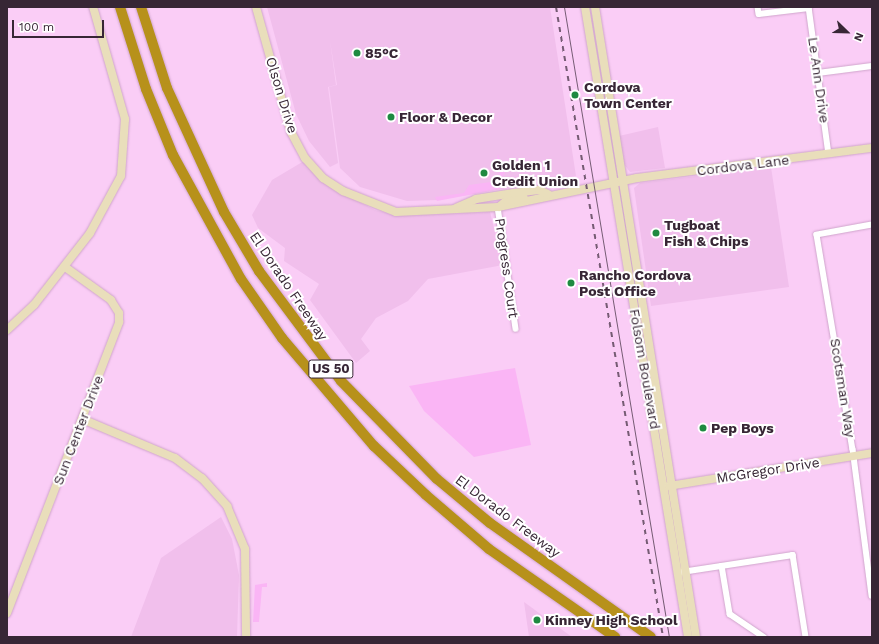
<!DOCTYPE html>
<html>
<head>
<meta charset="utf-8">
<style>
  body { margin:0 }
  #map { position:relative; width:879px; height:644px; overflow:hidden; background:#facdf6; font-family:"Work Sans",sans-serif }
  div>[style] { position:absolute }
  .built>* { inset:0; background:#f1bfec }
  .green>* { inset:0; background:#fab5f5 }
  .roads { filter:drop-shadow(0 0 1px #d0a5cc) drop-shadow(0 0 1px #d0a5cc) }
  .street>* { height:5.5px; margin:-2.75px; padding:0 2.75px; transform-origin:2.75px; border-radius:2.75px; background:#fff }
  .secondary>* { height:8px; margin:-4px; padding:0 4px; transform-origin:4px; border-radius:4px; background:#e9debb }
  .highway>* { height:10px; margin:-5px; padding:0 5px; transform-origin:5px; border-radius:5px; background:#b7911b }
  .tram>* { height:1px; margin:-0.5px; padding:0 0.5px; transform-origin:0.5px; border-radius:0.5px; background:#755b73 }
  .rail>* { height:2px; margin-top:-1px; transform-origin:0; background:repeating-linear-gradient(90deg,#755b73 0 5px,transparent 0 10px) }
  .dots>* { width:11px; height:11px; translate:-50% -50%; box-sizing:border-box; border:2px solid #fff; border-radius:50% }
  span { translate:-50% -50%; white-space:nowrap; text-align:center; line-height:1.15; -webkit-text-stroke:4px #fff; paint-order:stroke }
  .shield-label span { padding:1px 3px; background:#fff; border:1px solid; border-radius:3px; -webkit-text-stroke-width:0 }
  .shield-label { font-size:13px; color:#372635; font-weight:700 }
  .poi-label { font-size:14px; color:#372635; font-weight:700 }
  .left { translate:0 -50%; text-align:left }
  .street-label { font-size:14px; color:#372635 }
  .frame { position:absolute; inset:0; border:8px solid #372635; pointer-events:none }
  .north { position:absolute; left:827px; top:12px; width:40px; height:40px; -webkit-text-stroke:3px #fff; paint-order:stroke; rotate:113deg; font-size:11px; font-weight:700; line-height:16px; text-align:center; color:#372635 }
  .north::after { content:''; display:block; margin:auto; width:14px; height:18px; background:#372635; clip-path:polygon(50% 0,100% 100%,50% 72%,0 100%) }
  .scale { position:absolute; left:12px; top:20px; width:92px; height:18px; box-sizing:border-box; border:2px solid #372635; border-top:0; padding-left:5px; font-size:12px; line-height:14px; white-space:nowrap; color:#372635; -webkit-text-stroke:3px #fff; paint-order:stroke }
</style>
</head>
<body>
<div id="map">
  <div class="built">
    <i style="clip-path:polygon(267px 7px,550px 7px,576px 176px,438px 200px,407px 201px,360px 187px,340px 168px,329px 87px,337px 85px,330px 41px,336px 85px,328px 87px,338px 163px,330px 167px,309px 141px,296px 114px)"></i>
    <i style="clip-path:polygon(658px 127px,665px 168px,630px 172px,624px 164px,619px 136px)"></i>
    <i style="clip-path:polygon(304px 161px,330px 187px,375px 210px,400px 216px,490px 212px,503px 265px,428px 279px,408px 301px,376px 318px,361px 339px,370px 351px,356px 363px,310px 300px,319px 284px,284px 261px,285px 248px,258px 228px,252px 215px,272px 180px)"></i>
    <i style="clip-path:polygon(771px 167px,789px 287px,651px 306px,634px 188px,640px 183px)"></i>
    <i style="clip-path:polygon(221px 517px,232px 539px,239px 575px,237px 637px,131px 637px,161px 558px)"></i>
    <i style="clip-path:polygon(524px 602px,572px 637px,529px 637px)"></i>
  </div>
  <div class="green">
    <i style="clip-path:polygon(498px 154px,505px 174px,500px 177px,497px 160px)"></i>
    <i style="clip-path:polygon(498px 181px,500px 189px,437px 201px,435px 197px,464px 193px,469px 185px)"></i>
    <i style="clip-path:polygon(515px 368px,531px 445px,474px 457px,424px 411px,409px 386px)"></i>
    <i style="clip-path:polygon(267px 583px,267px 587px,262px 587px,259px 622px,253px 622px,255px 585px)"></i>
  </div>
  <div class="roads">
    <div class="street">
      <i style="left:758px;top:7px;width:7px;rotate:82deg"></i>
      <i style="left:759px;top:14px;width:50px;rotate:-6.8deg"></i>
      <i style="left:809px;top:7px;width:148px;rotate:82.3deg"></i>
      <i style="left:818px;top:73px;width:54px;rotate:-7.4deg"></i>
      <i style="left:498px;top:207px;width:123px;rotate:81.6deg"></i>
      <i style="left:872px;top:225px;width:56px;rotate:169.7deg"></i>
      <i style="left:817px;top:235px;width:217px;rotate:80.5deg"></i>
      <i style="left:853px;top:449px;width:148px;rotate:82.6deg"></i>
      <i style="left:722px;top:566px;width:49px;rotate:80.5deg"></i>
      <i style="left:730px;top:614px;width:41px;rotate:34.1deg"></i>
      <i style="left:682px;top:572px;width:112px;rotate:-8.7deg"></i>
      <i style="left:793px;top:555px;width:83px;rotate:81deg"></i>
    </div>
    <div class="secondary">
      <i style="left:256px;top:7px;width:130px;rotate:74.4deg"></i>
      <i style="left:291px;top:132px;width:30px;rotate:62deg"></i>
      <i style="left:305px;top:158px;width:27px;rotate:48deg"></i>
      <i style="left:323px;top:178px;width:24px;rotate:33deg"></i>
      <i style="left:343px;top:191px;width:57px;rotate:21.6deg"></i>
      <i style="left:396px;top:212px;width:102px;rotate:-2.8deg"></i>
      <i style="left:498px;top:207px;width:142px;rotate:-11.8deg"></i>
      <i style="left:637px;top:178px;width:237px;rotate:-7.3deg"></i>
      <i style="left:585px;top:7px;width:638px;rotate:80.71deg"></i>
      <i style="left:595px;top:7px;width:638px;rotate:80.89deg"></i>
      <i style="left:499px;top:207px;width:11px;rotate:-41deg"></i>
      <i style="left:507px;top:200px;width:17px;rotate:-7deg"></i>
      <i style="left:456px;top:208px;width:22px;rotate:-24deg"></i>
      <i style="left:476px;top:199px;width:38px;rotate:-9deg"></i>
      <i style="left:514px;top:193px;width:25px;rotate:-7deg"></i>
      <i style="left:539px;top:190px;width:10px;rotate:24deg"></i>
      <i style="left:7px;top:330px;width:37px;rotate:-43deg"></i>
      <i style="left:34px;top:305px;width:91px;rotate:-52.1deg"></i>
      <i style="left:90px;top:233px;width:65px;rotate:-61.5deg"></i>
      <i style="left:121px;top:176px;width:57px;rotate:-86deg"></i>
      <i style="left:125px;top:119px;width:116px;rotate:-105.9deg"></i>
      <i style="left:82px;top:419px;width:101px;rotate:22.8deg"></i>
      <i style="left:175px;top:458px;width:34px;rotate:37deg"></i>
      <i style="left:202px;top:478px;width:38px;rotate:48deg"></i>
      <i style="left:227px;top:506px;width:47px;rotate:67.3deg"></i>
      <i style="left:245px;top:549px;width:88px;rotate:89.3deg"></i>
      <i style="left:669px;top:486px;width:206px;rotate:-9.2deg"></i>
      <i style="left:7px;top:613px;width:312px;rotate:-68.9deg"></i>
      <i style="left:119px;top:322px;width:9px;rotate:-90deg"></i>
      <i style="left:119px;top:313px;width:15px;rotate:-122deg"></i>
      <i style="left:111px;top:300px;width:57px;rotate:-144.3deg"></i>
    </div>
    <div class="highway">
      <i style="left:120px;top:7px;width:86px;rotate:72.4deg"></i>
      <i style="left:146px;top:89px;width:71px;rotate:67.8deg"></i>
      <i style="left:173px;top:155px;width:141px;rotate:61.3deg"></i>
      <i style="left:241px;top:279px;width:72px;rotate:55.2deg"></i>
      <i style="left:282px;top:338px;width:142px;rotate:49.6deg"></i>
      <i style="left:374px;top:446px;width:71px;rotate:43.3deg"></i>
      <i style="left:426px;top:495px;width:83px;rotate:40.6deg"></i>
      <i style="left:489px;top:549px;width:154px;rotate:34.9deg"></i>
      <i style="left:141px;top:7px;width:85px;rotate:72.2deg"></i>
      <i style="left:167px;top:88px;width:136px;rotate:65.3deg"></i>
      <i style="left:224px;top:212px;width:69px;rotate:59.3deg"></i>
      <i style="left:259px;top:271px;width:137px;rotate:53.3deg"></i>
      <i style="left:341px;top:381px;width:137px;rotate:45.6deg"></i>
      <i style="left:437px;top:479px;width:69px;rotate:39.7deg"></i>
      <i style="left:490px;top:523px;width:197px;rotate:35.3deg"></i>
    </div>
  </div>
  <div class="tram">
    <i style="left:564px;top:7px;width:639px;rotate:80.54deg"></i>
  </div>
  <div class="rail">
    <i style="left:556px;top:7px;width:639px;rotate:80.36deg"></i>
  </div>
  <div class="dots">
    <i style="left:357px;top:53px;background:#1e8a41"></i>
    <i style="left:575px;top:95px;background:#1e8a41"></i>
    <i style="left:391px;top:117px;background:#1e8a41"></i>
    <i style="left:484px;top:173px;background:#1e8a41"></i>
    <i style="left:656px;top:233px;background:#1e8a41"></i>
    <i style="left:571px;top:283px;background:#1e8a41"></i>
    <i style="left:703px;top:428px;background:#1e8a41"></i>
    <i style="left:537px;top:620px;background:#1e8a41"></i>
  </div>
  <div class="shield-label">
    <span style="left:331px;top:369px">US 50</span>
  </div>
  <div class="poi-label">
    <span class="left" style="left:365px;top:53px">85°C</span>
    <span class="left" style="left:584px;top:95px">Cordova<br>Town Center</span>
    <span class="left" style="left:399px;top:117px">Floor &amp; Decor</span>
    <span class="left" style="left:492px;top:173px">Golden 1<br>Credit Union</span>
    <span class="left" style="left:664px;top:233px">Tugboat<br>Fish &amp; Chips</span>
    <span class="left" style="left:579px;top:283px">Rancho Cordova<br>Post Office</span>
    <span class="left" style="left:711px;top:428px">Pep Boys</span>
    <span class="left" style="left:545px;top:620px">Kinney High School</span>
  </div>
  <div class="street-label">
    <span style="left:819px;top:80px;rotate:82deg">Le Ann Drive</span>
    <span style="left:282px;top:95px;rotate:73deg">Olson Drive</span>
    <span style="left:743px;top:165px;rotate:-7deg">Cordova Lane</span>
    <span style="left:507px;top:268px;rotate:82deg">Progress Court</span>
    <span style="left:289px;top:286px;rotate:56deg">El Dorado Freeway</span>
    <span style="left:645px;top:369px;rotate:80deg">Folsom Boulevard</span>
    <span style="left:843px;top:388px;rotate:81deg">Scotsman Way</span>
    <span style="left:78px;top:430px;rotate:-69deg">Sun Center Drive</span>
    <span style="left:768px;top:470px;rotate:-9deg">McGregor Drive</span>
    <span style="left:508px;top:516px;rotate:37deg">El Dorado Freeway</span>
  </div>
  <div class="frame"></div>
  <div class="north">N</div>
  <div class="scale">100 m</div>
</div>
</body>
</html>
